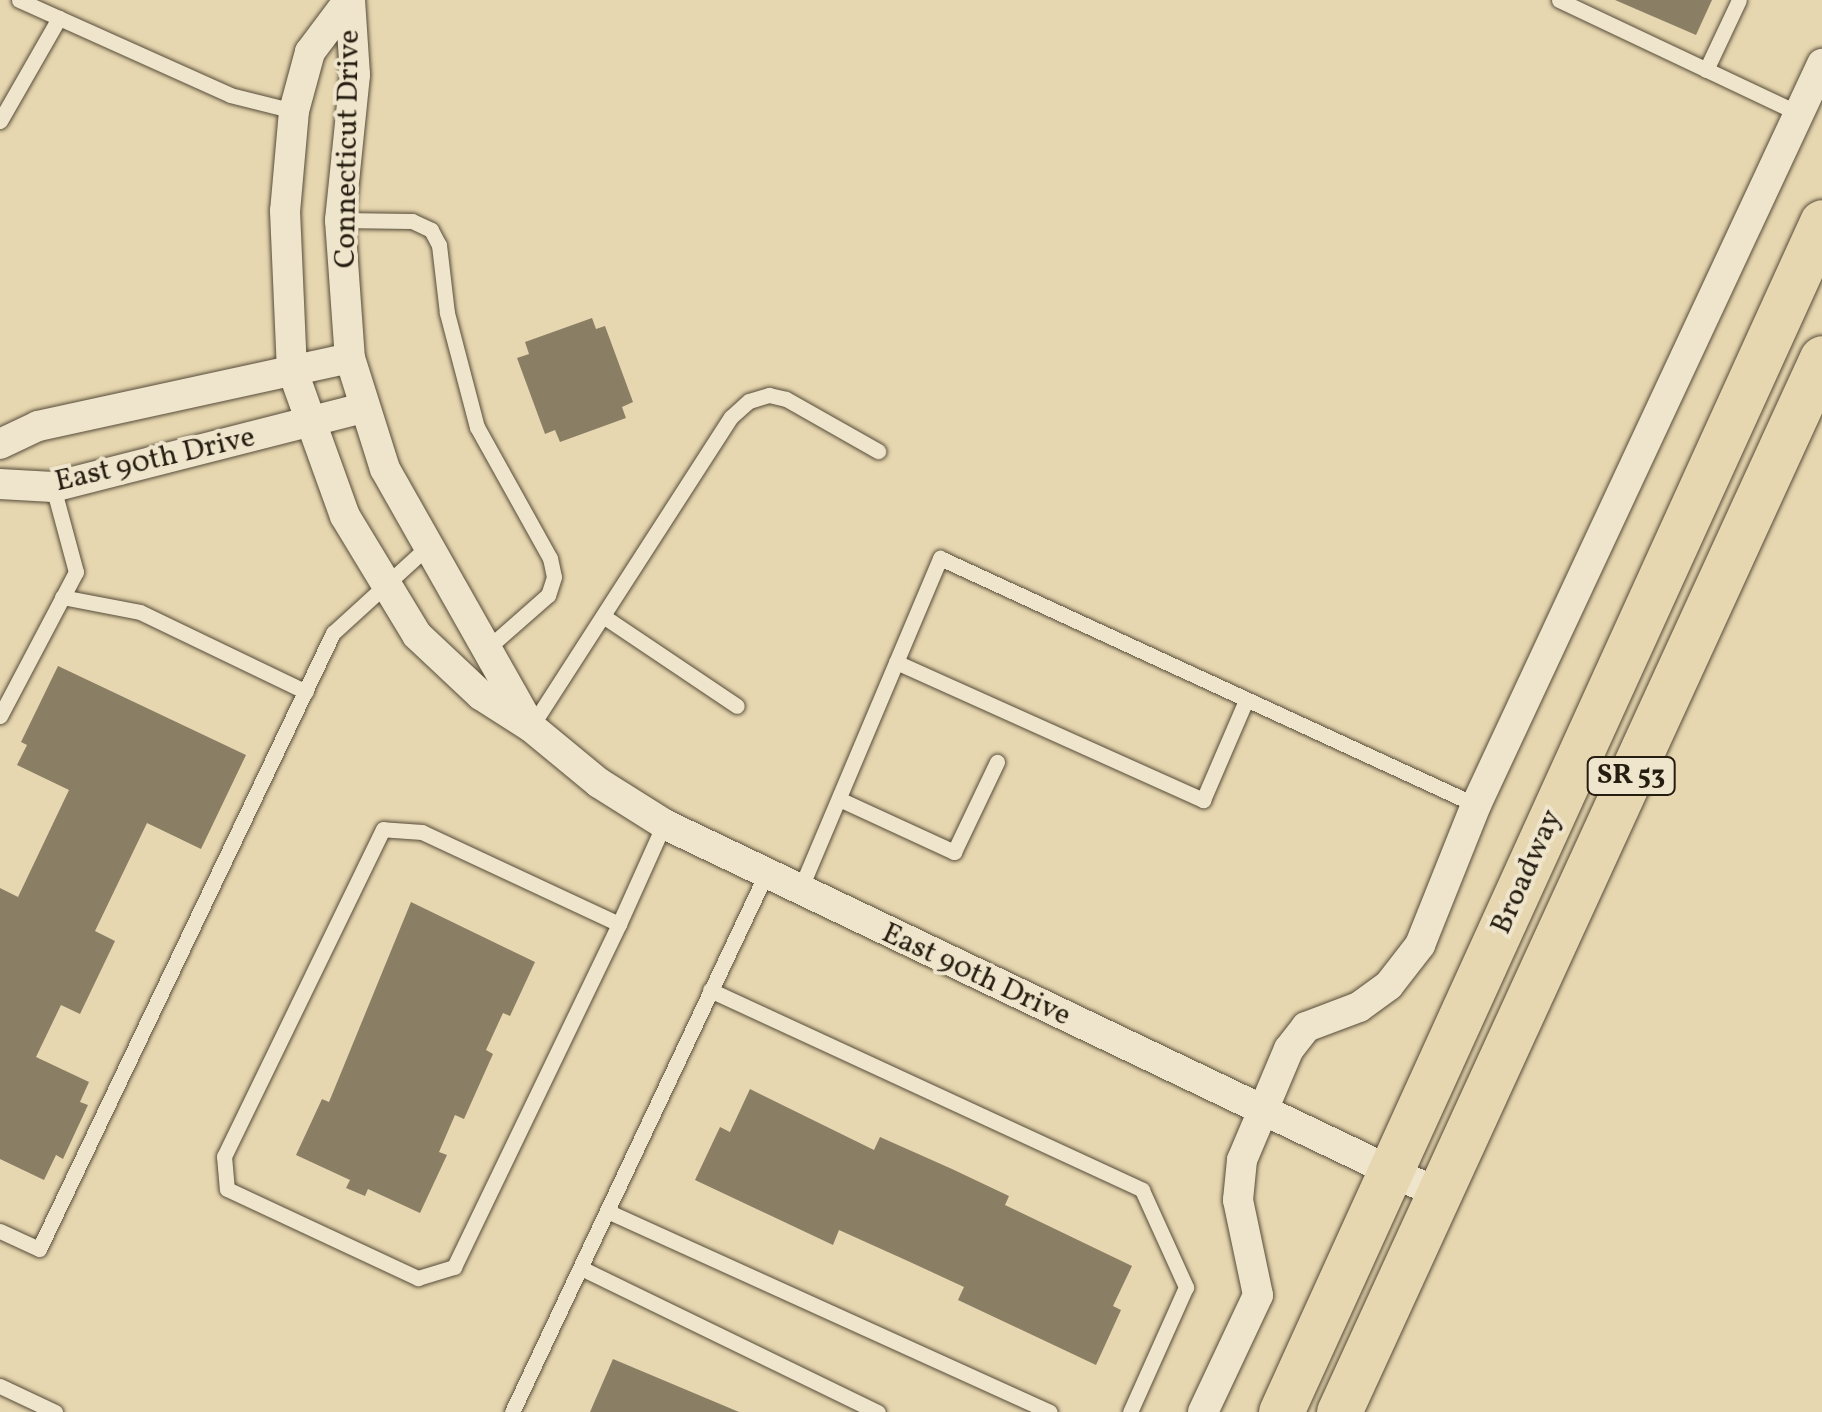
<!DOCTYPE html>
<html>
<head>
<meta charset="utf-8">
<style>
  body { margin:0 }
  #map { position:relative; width:1822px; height:1412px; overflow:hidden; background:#e7d7b0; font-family:Vollkorn,serif }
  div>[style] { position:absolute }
  .building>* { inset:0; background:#8a7e64 }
  .roads { filter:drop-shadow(0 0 2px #564c39) drop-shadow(0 0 2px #564c39) }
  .lane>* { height:15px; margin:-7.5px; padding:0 7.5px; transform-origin:7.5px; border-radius:7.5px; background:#efe5cc }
  .street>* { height:30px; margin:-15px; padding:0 15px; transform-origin:15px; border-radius:15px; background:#efe5cc }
  .primary>* { height:45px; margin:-22.5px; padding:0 22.5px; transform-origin:22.5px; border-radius:22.5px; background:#e7d7b0 }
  span { translate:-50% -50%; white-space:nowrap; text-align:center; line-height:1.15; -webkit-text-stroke:8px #efe5cc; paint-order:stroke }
  .shield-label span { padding:2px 8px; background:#efe5cc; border:2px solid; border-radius:8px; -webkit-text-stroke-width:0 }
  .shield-label { font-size:28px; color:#261d11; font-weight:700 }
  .street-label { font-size:30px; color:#261d11 }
</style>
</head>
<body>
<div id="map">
  <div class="building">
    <i style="clip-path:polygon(1615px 0,1712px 0,1696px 35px)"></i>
    <i style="clip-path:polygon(592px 318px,596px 329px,605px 326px,633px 402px,622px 407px,626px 418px,560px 442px,555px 430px,545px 434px,517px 358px,529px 354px,525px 342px)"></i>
    <i style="clip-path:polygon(58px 666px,246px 755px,201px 849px,147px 823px,95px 931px,115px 941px,80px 1014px,61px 1005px,36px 1057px,89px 1082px,80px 1102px,88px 1105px,63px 1159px,56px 1155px,44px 1180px,0 1159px,0 888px,18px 897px,69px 790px,17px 765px,27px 745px,21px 742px)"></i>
    <i style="clip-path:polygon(411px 902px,535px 962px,510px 1016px,503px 1013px,486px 1050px,493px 1054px,464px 1119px,455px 1115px,439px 1152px,447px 1155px,420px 1213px,368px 1189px,365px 1196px,346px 1188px,350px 1180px,296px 1155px,322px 1099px,329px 1102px)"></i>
    <i style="clip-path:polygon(750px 1089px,874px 1150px,880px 1137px,952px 1169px,1009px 1196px,1005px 1205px,1132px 1266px,1113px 1306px,1121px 1310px,1096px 1365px,958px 1300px,964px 1287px,910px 1262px,839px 1230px,833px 1245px,695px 1180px,720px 1127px,730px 1132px)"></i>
    <i style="clip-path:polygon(613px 1359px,739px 1412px,590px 1412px)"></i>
  </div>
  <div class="roads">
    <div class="lane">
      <i style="left:19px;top:0;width:231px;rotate:24.2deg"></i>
      <i style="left:230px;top:95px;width:66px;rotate:14deg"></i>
      <i style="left:1559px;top:0;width:267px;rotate:25.3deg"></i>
      <i style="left:1706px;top:70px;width:77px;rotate:-64.8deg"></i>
      <i style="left:0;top:121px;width:119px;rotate:-60.2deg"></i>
      <i style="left:340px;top:220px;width:72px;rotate:0.8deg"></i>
      <i style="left:412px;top:221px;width:21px;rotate:25deg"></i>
      <i style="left:431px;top:230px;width:17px;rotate:62deg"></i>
      <i style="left:439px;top:245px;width:68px;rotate:83.3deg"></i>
      <i style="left:447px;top:313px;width:118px;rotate:75.3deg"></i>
      <i style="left:477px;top:427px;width:150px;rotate:60.9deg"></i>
      <i style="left:550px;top:558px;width:19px;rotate:78deg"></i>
      <i style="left:554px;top:577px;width:19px;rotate:108deg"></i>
      <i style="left:548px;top:595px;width:79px;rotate:138.6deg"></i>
      <i style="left:62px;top:597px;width:79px;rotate:10.9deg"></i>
      <i style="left:140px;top:612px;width:184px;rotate:25.7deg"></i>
      <i style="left:603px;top:616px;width:161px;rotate:33.9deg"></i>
      <i style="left:896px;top:662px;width:337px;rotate:24.2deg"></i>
      <i style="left:1203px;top:800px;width:109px;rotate:-66.7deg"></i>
      <i style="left:0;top:716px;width:163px;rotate:-62.2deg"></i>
      <i style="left:76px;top:572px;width:88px;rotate:-105.1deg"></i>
      <i style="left:531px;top:727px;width:369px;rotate:-57.2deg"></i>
      <i style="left:731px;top:417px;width:24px;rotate:-42deg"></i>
      <i style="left:749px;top:401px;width:21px;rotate:-17deg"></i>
      <i style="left:769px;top:395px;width:17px;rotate:13deg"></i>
      <i style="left:786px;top:399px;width:106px;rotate:29.5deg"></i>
      <i style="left:839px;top:799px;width:127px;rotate:24.7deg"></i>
      <i style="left:954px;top:852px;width:100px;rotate:-64.5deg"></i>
      <i style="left:799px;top:892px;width:363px;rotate:-67.1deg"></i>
      <i style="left:940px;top:558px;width:590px;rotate:24.74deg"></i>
      <i style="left:619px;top:924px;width:217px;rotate:-155deg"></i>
      <i style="left:422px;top:832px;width:39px;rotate:-176deg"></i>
      <i style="left:383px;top:829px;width:364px;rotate:115.9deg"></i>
      <i style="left:224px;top:1156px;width:33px;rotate:85deg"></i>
      <i style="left:227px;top:1189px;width:211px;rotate:25deg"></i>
      <i style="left:418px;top:1278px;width:38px;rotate:-17deg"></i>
      <i style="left:454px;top:1267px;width:381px;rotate:-64.3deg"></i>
      <i style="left:619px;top:924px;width:110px;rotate:-65.8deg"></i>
      <i style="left:710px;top:990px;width:476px;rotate:24.8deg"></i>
      <i style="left:1142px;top:1190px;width:107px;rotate:65.6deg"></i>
      <i style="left:1186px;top:1287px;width:137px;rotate:114.1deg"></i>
      <i style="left:607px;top:1211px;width:486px;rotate:24.4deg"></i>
      <i style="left:0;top:1231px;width:43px;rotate:24.8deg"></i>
      <i style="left:39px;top:1249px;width:683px;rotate:-64.49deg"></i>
      <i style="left:333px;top:633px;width:126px;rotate:-42.4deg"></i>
      <i style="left:581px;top:1268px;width:330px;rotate:25.9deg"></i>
      <i style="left:0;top:1386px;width:61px;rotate:25.3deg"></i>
      <i style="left:512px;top:1412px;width:593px;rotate:-64.73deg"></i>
    </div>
    <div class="street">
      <i style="left:349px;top:0;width:65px;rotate:126.9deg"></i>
      <i style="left:310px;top:52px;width:61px;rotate:105.2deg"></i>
      <i style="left:294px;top:111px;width:100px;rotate:95.1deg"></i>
      <i style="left:285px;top:211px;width:158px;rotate:87.5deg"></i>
      <i style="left:292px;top:369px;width:156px;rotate:70.2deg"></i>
      <i style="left:345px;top:516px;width:139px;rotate:58.8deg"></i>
      <i style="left:417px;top:635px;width:88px;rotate:43.2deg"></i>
      <i style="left:481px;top:695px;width:59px;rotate:32.6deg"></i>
      <i style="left:531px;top:727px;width:88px;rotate:39.5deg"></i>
      <i style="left:599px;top:783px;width:77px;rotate:32.2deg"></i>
      <i style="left:664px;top:824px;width:859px;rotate:25.52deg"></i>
      <i style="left:350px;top:0;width:75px;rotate:86.2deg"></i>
      <i style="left:355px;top:75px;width:146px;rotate:95.9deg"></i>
      <i style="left:340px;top:220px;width:138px;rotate:85.9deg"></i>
      <i style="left:350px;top:358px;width:116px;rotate:72.5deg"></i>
      <i style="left:385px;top:469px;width:293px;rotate:60.5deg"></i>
      <i style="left:0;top:444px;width:42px;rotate:-25.3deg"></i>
      <i style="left:38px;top:426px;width:319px;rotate:-12.3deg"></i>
      <i style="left:0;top:484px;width:53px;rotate:3.2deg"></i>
      <i style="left:53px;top:487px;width:321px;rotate:-14.3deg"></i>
      <i style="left:1203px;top:1412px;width:129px;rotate:-64.8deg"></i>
      <i style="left:1258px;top:1295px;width:97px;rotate:-101.9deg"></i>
      <i style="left:1238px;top:1200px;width:40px;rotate:-84.3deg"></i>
      <i style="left:1242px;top:1160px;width:121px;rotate:-67.1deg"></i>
      <i style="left:1289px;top:1049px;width:28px;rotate:-52deg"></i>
      <i style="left:1306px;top:1027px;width:57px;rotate:-20.7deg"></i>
      <i style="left:1359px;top:1007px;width:37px;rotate:-36deg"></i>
      <i style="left:1389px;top:985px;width:51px;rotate:-52.2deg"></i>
      <i style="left:1420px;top:945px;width:151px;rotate:-68.2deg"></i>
      <i style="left:1476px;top:805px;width:818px;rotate:-64.97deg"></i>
    </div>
    <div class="primary">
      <i style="left:1281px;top:1412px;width:1307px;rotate:-65.55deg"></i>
      <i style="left:1339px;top:1412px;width:1159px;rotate:-65.38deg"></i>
    </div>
  </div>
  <div class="shield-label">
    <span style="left:1631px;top:776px">SR 53</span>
  </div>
  <div class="street-label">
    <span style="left:348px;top:149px;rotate:-89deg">Connecticut Drive</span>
    <span style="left:155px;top:460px;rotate:-13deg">East 90th Drive</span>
    <span style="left:1527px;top:872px;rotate:-66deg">Broadway</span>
    <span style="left:976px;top:975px;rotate:25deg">East 90th Drive</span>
  </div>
</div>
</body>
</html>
